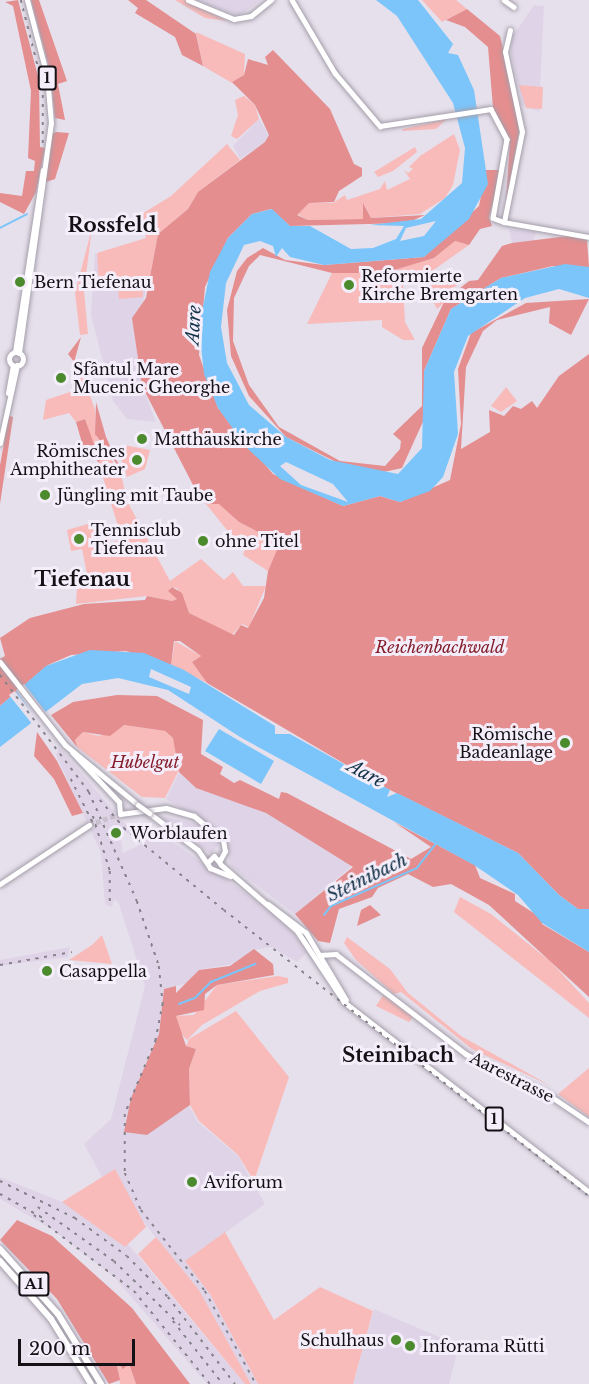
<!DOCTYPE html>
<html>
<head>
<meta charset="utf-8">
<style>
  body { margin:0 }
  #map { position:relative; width:589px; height:1384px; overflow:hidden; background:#e6e0ec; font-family:"Libre Baskerville",serif }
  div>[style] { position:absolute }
  .built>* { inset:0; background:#dfd4e7 }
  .green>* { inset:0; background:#f8bbba }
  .forest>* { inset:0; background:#e48e8f }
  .water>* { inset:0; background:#7bc5fa }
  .pier>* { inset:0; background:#e6e0ec }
  .stream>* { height:1.5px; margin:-0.75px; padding:0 0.75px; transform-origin:0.75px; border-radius:0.75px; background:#7bc5fa }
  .primary-tunnel>* { height:5px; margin-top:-2.5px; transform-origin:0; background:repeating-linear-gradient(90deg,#c6c1cc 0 5px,transparent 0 7.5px) }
  .roads { filter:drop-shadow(0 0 2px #a49eaa) drop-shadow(0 0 2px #a49eaa) }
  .secondary>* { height:4.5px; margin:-2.25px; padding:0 2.25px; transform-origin:2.25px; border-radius:2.25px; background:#fff }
  .primary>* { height:5px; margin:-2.5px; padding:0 2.5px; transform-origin:2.5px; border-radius:2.5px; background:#fff }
  .primary>.ring { margin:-2.5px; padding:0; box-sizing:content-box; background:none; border:5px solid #fff; border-radius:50% }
  .highway>* { height:6px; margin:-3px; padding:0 3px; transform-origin:3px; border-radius:3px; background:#fff }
  .rail>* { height:1.5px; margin-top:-0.75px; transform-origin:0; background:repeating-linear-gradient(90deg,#86828b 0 3px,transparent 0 9px) }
  .bridges { filter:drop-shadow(0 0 2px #a49eaa) drop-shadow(0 0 2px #a49eaa) }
  .primary-bridge>* { height:5px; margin:-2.5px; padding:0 2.5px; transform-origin:2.5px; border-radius:2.5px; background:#fff }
  .dots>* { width:16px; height:16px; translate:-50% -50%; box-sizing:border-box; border:3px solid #f4edfa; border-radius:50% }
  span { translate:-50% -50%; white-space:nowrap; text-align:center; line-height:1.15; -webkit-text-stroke:6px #f4edfa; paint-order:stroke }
  .shield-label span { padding:2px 4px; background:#f4edfa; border:2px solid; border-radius:4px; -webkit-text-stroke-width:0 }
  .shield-label { font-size:15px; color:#131115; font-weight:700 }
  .poi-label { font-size:16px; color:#131115 }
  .left { translate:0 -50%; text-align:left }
  .right { translate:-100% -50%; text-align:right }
  .park-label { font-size:16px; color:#841e2b; font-style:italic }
  .street-label { font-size:16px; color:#131115 }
  .water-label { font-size:18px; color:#113147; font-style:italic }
  .quarter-label { font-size:20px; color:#131115; font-weight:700 }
  .scale { position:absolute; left:18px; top:1339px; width:117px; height:27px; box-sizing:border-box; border:3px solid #131115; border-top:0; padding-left:8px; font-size:18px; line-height:21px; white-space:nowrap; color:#131115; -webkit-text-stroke:4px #f4edfa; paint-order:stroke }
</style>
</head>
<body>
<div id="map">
  <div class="built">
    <i style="clip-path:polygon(194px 0,261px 0,239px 16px)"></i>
    <i style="clip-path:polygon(534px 5px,544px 6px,539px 112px,522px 105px,511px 52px,512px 37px)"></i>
    <i style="clip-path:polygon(259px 119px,269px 135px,265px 143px,240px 159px,233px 146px)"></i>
    <i style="clip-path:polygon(509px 229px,536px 232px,533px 243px,512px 243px)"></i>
    <i style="clip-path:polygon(95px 253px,149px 282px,134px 331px,142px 386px,156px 422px,127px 419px,113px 401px,91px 315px)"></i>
    <i style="clip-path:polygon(evenodd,59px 747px,123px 822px,146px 840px,154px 829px,244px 892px,287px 925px,307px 952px,297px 962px,271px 947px,254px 950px,233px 964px,199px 970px,188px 983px,164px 989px,159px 1035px,131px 1098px,189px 1106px,198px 1122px,238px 1156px,265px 1204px,186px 1261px,210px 1294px,258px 1384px,251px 1384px,199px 1290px,132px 1208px,115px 1170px,102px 1177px,84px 1144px,111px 1119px,145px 986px,119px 904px,114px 899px,112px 907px,105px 905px,101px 853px,56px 755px,59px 747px,125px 831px,142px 844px,123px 853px,120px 834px,125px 831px)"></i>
    <i style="clip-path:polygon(179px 772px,196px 788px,262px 811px,318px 841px,352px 866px,295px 914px,231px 866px,223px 833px,166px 799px)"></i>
    <i style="clip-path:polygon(160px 816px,199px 824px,219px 844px,211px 854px)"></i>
    <i style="clip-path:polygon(70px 947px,68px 957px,0 966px,0 960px)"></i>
    <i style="clip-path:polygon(0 1177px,62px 1202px,128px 1244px,245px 1384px,207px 1384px,114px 1277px,53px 1230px,0 1199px)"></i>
    <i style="clip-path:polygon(374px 1309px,453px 1343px,458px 1350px,449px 1384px,353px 1384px)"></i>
  </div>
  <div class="green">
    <i style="clip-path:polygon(175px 0,185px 0,227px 21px,205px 18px)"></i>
    <i style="clip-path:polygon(422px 0,456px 0,467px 9px,442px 22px)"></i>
    <i style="clip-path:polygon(196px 32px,245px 54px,244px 75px,232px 82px,237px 86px,203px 66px)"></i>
    <i style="clip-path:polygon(519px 85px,543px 87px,542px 109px,526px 108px)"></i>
    <i style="clip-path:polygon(244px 96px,255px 105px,259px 119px,237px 139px,231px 136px,238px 115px,235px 100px)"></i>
    <i style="clip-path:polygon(447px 119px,436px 129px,402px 131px,403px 129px)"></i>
    <i style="clip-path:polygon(454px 134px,460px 150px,453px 185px,445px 198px,420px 214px,371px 218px,364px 204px,364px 219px,308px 220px,297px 214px,309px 203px,333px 203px,345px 195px,347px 200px,380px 189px,385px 181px,387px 190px,410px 179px,404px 170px,408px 173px,413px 169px,409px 167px,420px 156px)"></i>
    <i style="clip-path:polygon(227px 144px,240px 160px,198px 192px,188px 209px,158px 234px,149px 282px,142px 283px,143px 297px,119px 299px,118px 287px,99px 285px,97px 253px,146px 238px,140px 215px,171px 196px)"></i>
    <i style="clip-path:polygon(415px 147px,417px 152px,393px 171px,378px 177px,374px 172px)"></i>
    <i style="clip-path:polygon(92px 228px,84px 291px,88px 334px,80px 335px,75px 293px)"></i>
    <i style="clip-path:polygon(455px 241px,469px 245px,418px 281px,410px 278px,410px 271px,388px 269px,434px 258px)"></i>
    <i style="clip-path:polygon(364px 272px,365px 298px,373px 297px,372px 283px,403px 285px,405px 322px,415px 340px,403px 340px,382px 327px,382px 320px,307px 324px,332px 273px)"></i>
    <i style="clip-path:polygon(443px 273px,457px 285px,444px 296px,460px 288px,437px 309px,424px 284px)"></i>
    <i style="clip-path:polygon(83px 374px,95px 410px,96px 436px,121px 474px,127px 501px,170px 581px,201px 559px,224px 580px,233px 572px,243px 586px,266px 586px,249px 627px,242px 624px,232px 635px,189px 613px,177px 588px,170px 587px,177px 599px,172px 601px,147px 596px,76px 604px,77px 586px,89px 585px,82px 549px,71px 551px,67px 530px,98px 521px,110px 543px,122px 539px,85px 419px,76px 422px,69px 413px,43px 420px,46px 400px,76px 390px,73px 377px)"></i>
    <i style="clip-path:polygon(506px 387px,517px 401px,501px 412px,491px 406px)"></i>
    <i style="clip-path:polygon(124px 445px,150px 450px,145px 469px,127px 477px,119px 452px)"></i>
    <i style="clip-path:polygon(206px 504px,220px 504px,239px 522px,281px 543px,268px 571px,243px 555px,248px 541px,235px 540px)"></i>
    <i style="clip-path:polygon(175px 641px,201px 656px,192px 662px,207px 683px,171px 666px)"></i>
    <i style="clip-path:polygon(124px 725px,165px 731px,173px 738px,181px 766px,165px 798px,142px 797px,77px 747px,75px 740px,83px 732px,99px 736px)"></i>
    <i style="clip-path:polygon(460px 897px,491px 914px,551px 962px,589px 1003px,589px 1018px,454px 912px)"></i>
    <i style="clip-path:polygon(102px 935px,112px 964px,69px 960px,92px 945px)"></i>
    <i style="clip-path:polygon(347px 937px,390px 969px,408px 993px,461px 1036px,551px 1086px,472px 1049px,401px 992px,394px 994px,356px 960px,344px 943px)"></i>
    <i style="clip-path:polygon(278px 976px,288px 978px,288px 983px,260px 991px,202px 1025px,187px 1040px,179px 1031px,176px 1016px,194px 1015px,217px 985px)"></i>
    <i style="clip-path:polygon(383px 995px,413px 1017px,409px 1022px,376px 1006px)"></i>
    <i style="clip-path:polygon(236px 1011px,289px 1077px,254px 1181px,238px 1155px,199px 1121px,190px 1105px,189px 1069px,196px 1049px,186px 1046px,189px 1039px)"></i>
    <i style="clip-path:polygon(589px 1068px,589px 1117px,558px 1094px)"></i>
    <i style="clip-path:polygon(115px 1169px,146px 1227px,125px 1247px,62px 1202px)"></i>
    <i style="clip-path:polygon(225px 1232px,274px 1320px,320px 1287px,373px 1311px,353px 1384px,258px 1384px,210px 1294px,185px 1261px)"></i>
    <i style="clip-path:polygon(156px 1237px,199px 1290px,251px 1384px,245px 1384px,138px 1254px)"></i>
    <i style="clip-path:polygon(116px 1361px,121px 1368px,129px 1364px,136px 1384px,120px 1384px)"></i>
  </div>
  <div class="forest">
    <i style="clip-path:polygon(18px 0,39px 80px,40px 147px,45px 148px,36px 192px,24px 214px,0 202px,0 193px,22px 196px,26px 171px,34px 171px,35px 161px,28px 158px,31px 91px,13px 6px,5px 2px)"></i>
    <i style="clip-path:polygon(31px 0,39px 0,67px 81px,58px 84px,65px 120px,55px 118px,50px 71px)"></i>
    <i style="clip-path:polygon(128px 0,146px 0,196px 34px,203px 66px,182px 55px,175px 37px,135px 13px,138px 8px)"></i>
    <i style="clip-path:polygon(467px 9px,500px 36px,518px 111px,519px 133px,506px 202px,510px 140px,493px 108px,488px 47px,465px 27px,446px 20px)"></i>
    <i style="clip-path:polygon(273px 50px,330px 109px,354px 164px,362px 168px,362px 176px,339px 191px,334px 202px,309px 203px,297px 215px,308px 220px,363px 219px,363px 203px,371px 218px,425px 215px,407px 223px,290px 226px,271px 209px,252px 214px,228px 238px,205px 287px,199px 355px,218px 408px,273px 474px,343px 506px,380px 496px,400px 502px,450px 480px,461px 424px,458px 369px,471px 333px,526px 303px,589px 299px,571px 335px,549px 323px,550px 307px,497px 320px,483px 331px,466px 367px,461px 449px,490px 432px,489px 410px,504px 416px,513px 406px,521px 409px,532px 401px,537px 408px,559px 376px,589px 354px,589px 909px,578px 909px,559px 895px,518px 853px,384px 787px,207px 683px,192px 662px,201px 656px,180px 641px,174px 641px,171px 666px,126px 651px,71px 655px,48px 665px,0 706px,0 659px,5px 656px,0 638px,30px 618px,84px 604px,145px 600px,147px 596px,172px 601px,177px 599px,168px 591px,172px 587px,182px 593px,189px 613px,234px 635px,241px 625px,248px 628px,264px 598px,268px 571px,280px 543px,239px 522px,219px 504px,206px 504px,193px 485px,142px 386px,132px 318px,146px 298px,158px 234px,188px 209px,198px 192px,265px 142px,269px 135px,255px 105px,232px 82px,244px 75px,248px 59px,268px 65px,265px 57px)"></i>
    <i style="clip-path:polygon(56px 132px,69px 133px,55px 179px,46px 182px,49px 135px)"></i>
    <i style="clip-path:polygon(486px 170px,502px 170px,489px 217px,492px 226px,480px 229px,469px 245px,455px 241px,434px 258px,384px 273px,332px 273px,260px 255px,249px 266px,234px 298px,233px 341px,249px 385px,279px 427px,340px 461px,385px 466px,400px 449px,401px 441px,393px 434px,422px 406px,422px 348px,445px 300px,469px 281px,478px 280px,502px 246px,512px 243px,568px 236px,587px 240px,589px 267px,553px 266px,501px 278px,451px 309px,424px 371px,426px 415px,402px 468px,379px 473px,346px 467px,286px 437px,249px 396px,231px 356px,227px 310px,237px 271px,247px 258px,263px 248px,285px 260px,324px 265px,424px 257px,479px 206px)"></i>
    <i style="clip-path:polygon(81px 337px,75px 359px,82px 371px,75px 379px,75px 363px,68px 354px)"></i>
    <i style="clip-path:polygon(96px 402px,106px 437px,121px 470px,95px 434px)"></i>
    <i style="clip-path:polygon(9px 416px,13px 417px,0 504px,0 465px)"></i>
    <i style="clip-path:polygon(85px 419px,100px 461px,98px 462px,89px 447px,84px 450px,76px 422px)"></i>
    <i style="clip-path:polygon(117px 695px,157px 696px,203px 720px,201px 754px,223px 767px,220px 774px,234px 783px,240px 780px,279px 799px,281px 792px,287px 793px,411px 859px,431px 847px,394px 822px,475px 865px,480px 878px,515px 894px,515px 901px,543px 919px,542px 924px,589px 952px,589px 997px,489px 905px,451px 884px,433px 887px,408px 874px,378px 888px,372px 897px,339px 909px,330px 943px,318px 941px,295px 914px,353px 867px,266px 813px,196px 788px,179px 772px,173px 738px,165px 731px,124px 725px,110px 736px,83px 732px,75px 740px,77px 747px,51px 715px,73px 702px)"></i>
    <i style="clip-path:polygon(37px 732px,57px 761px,83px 813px,72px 816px,54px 779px,34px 756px)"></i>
    <i style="clip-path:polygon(370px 905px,381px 915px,357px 926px,361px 910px)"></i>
    <i style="clip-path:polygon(254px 949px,273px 964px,274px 975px,217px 985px,205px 994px,204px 1010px,176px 1016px,186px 1046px,196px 1049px,189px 1069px,190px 1105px,147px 1135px,124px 1132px,131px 1098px,159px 1034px,164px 989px,176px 986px,176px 993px,199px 970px,230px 966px)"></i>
    <i style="clip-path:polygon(17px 1220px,52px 1236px,132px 1308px,190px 1384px,136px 1384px,129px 1364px,123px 1369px,116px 1362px,120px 1380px,109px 1384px,57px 1299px,0 1240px)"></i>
  </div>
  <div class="water">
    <i style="clip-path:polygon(evenodd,376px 0,418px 0,453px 44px,448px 53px,458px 55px,474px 90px,488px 184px,469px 219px,424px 257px,324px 265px,290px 257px,282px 248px,276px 257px,273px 246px,260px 241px,244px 245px,226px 283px,221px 327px,227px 363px,249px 405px,286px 437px,330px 460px,398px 474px,422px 448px,424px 371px,451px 309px,501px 278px,565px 264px,589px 267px,589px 298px,559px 289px,525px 298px,468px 336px,454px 372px,458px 434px,443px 477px,430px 491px,400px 502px,380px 496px,343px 506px,280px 479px,246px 447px,218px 408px,204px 374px,199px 326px,210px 272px,228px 238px,252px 214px,272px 209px,290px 226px,310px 226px,351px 249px,373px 248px,396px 239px,404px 226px,370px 225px,421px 219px,462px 183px,465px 148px,453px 103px,397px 16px,376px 0,436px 221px,424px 236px,400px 241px,406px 228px,436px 221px,376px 0,286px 462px,333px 484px,348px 502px,301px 485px,280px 466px,286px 462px)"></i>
    <i style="clip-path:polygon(evenodd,90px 650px,144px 653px,184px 670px,275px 726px,275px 734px,290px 734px,390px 790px,387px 797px,397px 793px,518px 853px,559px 895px,578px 909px,589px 909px,589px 952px,542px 923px,518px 895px,474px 865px,240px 737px,168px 690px,118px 678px,82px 684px,0 747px,0 706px,46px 666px,90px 650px,151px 669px,191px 687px,189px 694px,149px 677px,151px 669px)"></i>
    <i style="clip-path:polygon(219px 729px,274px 761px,261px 784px,205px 751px)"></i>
  </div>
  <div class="pier">
    <i style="clip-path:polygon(24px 684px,48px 715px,33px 725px,9px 695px,15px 691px,33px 714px,16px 690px)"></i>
  </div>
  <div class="stream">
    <i style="left:0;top:228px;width:30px;rotate:-27deg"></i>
    <i style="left:324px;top:915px;width:11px;rotate:-52deg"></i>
    <i style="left:331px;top:906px;width:94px;rotate:-23.8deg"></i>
    <i style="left:417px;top:868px;width:33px;rotate:-52deg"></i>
    <i style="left:179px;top:1004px;width:17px;rotate:-21deg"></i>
    <i style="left:195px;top:998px;width:23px;rotate:-45deg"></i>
    <i style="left:211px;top:982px;width:48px;rotate:-22.2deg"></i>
  </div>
  <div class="primary-tunnel">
    <i style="left:89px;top:825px;width:33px;rotate:-20deg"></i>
  </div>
  <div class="roads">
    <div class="secondary">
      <i style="left:188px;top:0;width:50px;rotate:22.4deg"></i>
      <i style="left:234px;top:19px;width:17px;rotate:-10deg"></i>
      <i style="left:251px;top:16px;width:26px;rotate:-39deg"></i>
      <i style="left:292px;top:0;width:85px;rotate:59.5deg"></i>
      <i style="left:335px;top:73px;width:70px;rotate:49.7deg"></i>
      <i style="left:380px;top:126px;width:112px;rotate:-8.7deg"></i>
      <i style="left:491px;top:109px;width:34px;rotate:62deg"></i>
      <i style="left:507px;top:139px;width:80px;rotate:100deg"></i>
      <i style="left:493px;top:218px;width:12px;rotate:20deg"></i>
      <i style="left:504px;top:0;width:12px;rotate:35deg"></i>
      <i style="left:504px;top:222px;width:92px;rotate:-78.7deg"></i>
      <i style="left:522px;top:132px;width:82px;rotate:-102deg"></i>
      <i style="left:505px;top:52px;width:22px;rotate:-77deg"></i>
      <i style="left:504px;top:222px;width:86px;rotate:10deg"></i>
      <i style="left:319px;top:955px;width:17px;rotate:-3deg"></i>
      <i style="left:336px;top:954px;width:164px;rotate:37.6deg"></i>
      <i style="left:466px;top:1054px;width:93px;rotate:26.3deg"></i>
      <i style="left:549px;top:1095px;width:48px;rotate:34deg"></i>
    </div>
    <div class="primary">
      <i style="left:15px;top:352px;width:184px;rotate:-81.3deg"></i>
      <i class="ring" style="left:9px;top:352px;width:9px;height:9px"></i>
      <i style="left:19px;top:353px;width:232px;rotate:-82.1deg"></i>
      <i style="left:51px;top:123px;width:47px;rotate:-94.9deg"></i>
      <i style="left:47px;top:76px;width:79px;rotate:-104.7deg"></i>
      <i style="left:8px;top:393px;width:28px;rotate:-80deg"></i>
      <i style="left:0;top:443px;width:80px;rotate:-77.7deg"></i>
      <i style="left:0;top:662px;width:105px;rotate:51.9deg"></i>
      <i style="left:65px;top:745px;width:94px;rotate:39.4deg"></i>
      <i style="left:72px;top:752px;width:69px;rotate:46.8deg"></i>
      <i style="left:119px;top:802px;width:12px;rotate:85deg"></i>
      <i style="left:120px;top:814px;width:46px;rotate:-7.4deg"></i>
      <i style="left:166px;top:808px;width:29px;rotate:16deg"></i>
      <i style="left:194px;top:816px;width:38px;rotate:40deg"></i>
      <i style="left:223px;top:840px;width:11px;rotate:80deg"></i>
      <i style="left:225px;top:851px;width:10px;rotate:119deg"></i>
      <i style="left:149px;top:813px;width:61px;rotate:37.1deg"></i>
      <i style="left:198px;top:850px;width:22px;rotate:56deg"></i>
      <i style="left:210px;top:868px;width:22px;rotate:22deg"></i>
      <i style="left:208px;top:862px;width:8px;rotate:-45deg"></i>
      <i style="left:214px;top:856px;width:9px;rotate:49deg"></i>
      <i style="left:220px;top:864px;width:102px;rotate:41deg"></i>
      <i style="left:297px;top:931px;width:85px;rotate:56.5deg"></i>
      <i style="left:344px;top:1002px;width:310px;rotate:37.8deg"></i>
      <i style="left:0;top:884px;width:107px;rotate:-33.5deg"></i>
      <i style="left:268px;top:904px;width:48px;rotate:37.3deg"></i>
      <i style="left:306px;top:933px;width:78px;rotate:59.2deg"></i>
    </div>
    <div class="highway">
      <i style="left:0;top:1249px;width:87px;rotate:48.3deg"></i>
      <i style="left:58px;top:1314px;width:82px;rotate:58.4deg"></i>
      <i style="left:0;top:1261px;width:77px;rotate:48.7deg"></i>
      <i style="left:51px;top:1319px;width:76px;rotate:58.4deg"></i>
    </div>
  </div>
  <div class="rail">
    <i style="left:21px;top:0;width:89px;rotate:75.7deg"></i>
    <i style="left:43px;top:86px;width:62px;rotate:90deg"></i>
    <i style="left:0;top:675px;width:147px;rotate:52.7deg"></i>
    <i style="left:89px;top:792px;width:119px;rotate:66.2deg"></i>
    <i style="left:137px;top:901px;width:69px;rotate:71.3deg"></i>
    <i style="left:159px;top:966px;width:37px;rotate:84deg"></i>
    <i style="left:163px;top:1003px;width:38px;rotate:101deg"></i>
    <i style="left:156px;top:1040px;width:80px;rotate:112.7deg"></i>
    <i style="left:125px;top:1114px;width:59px;rotate:90deg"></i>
    <i style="left:125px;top:1173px;width:40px;rotate:66.6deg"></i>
    <i style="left:141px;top:1210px;width:103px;rotate:51.7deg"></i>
    <i style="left:205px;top:1291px;width:106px;rotate:61.3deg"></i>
    <i style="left:71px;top:779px;width:51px;rotate:63.4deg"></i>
    <i style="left:100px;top:800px;width:37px;rotate:49deg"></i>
    <i style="left:124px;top:828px;width:129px;rotate:39.4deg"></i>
    <i style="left:224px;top:910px;width:464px;rotate:38.1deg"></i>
    <i style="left:93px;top:816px;width:58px;rotate:72.8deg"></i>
    <i style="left:110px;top:871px;width:35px;rotate:90deg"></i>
    <i style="left:0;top:965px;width:73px;rotate:-10.2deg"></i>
    <i style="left:0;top:1181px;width:84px;rotate:26.3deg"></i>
    <i style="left:75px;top:1218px;width:64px;rotate:36.2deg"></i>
    <i style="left:127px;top:1256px;width:58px;rotate:45deg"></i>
    <i style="left:168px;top:1297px;width:110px;rotate:52.4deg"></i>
    <i style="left:0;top:1194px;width:49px;rotate:29.2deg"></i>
    <i style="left:38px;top:1207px;width:93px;rotate:35.4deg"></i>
    <i style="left:114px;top:1261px;width:92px;rotate:44.1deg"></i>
    <i style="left:34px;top:1215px;width:126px;rotate:37.2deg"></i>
    <i style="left:134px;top:1291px;width:120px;rotate:50.7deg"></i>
    <i style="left:173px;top:1321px;width:80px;rotate:51.6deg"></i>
  </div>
  <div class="bridges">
    <div class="primary-bridge">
      <i style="left:138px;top:805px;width:14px;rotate:36deg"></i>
    </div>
  </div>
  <div class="dots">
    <i style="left:20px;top:282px;background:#4c8b2d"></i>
    <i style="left:349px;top:285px;background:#4c8b2d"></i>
    <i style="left:61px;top:378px;background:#4c8b2d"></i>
    <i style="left:142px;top:439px;background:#4c8b2d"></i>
    <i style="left:137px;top:460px;background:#4c8b2d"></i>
    <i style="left:45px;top:495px;background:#4c8b2d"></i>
    <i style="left:79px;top:539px;background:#4c8b2d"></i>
    <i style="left:203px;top:541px;background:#4c8b2d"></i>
    <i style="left:565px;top:743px;background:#4c8b2d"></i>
    <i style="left:116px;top:833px;background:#4c8b2d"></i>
    <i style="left:47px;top:971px;background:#4c8b2d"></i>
    <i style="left:192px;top:1182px;background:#4c8b2d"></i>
    <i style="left:396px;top:1340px;background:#4c8b2d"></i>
    <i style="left:410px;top:1346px;background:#4c8b2d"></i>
  </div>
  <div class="shield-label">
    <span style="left:47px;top:78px">1</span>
    <span style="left:494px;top:1119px">1</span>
    <span style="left:34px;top:1284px">A1</span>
  </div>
  <div class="poi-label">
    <span class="left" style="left:361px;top:285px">Reformierte<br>Kirche Bremgarten</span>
    <span class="left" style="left:34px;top:282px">Bern Tiefenau</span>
    <span class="left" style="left:73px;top:378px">Sfântul Mare<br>Mucenic Gheorghe</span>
    <span class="left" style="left:154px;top:439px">Matthäuskirche</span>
    <span class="right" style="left:125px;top:460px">Römisches<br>Amphitheater</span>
    <span class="left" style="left:57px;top:495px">Jüngling mit Taube</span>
    <span class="left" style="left:91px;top:539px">Tennisclub<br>Tiefenau</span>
    <span class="left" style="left:215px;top:541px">ohne Titel</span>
    <span class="right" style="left:553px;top:743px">Römische<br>Badeanlage</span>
    <span class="left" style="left:130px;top:833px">Worblaufen</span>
    <span class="left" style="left:59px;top:971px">Casappella</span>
    <span class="left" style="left:204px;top:1182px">Aviforum</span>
    <span class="right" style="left:384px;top:1340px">Schulhaus</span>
    <span class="left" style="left:422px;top:1346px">Inforama Rütti</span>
  </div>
  <div class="park-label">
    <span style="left:440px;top:647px">Reichenbachwald</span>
    <span style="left:145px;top:762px">Hubelgut</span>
  </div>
  <div class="street-label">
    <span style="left:512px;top:1077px;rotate:27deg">Aarestrasse</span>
  </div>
  <div class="water-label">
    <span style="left:194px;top:325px;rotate:-87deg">Aare</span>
    <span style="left:366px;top:774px;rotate:28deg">Aare</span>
    <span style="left:367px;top:878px;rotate:-26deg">Steinibach</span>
  </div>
  <div class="quarter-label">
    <span style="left:112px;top:225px">Rossfeld</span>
    <span style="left:82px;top:579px">Tiefenau</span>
    <span style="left:398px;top:1055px">Steinibach</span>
  </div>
  <div class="scale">200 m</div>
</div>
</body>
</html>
